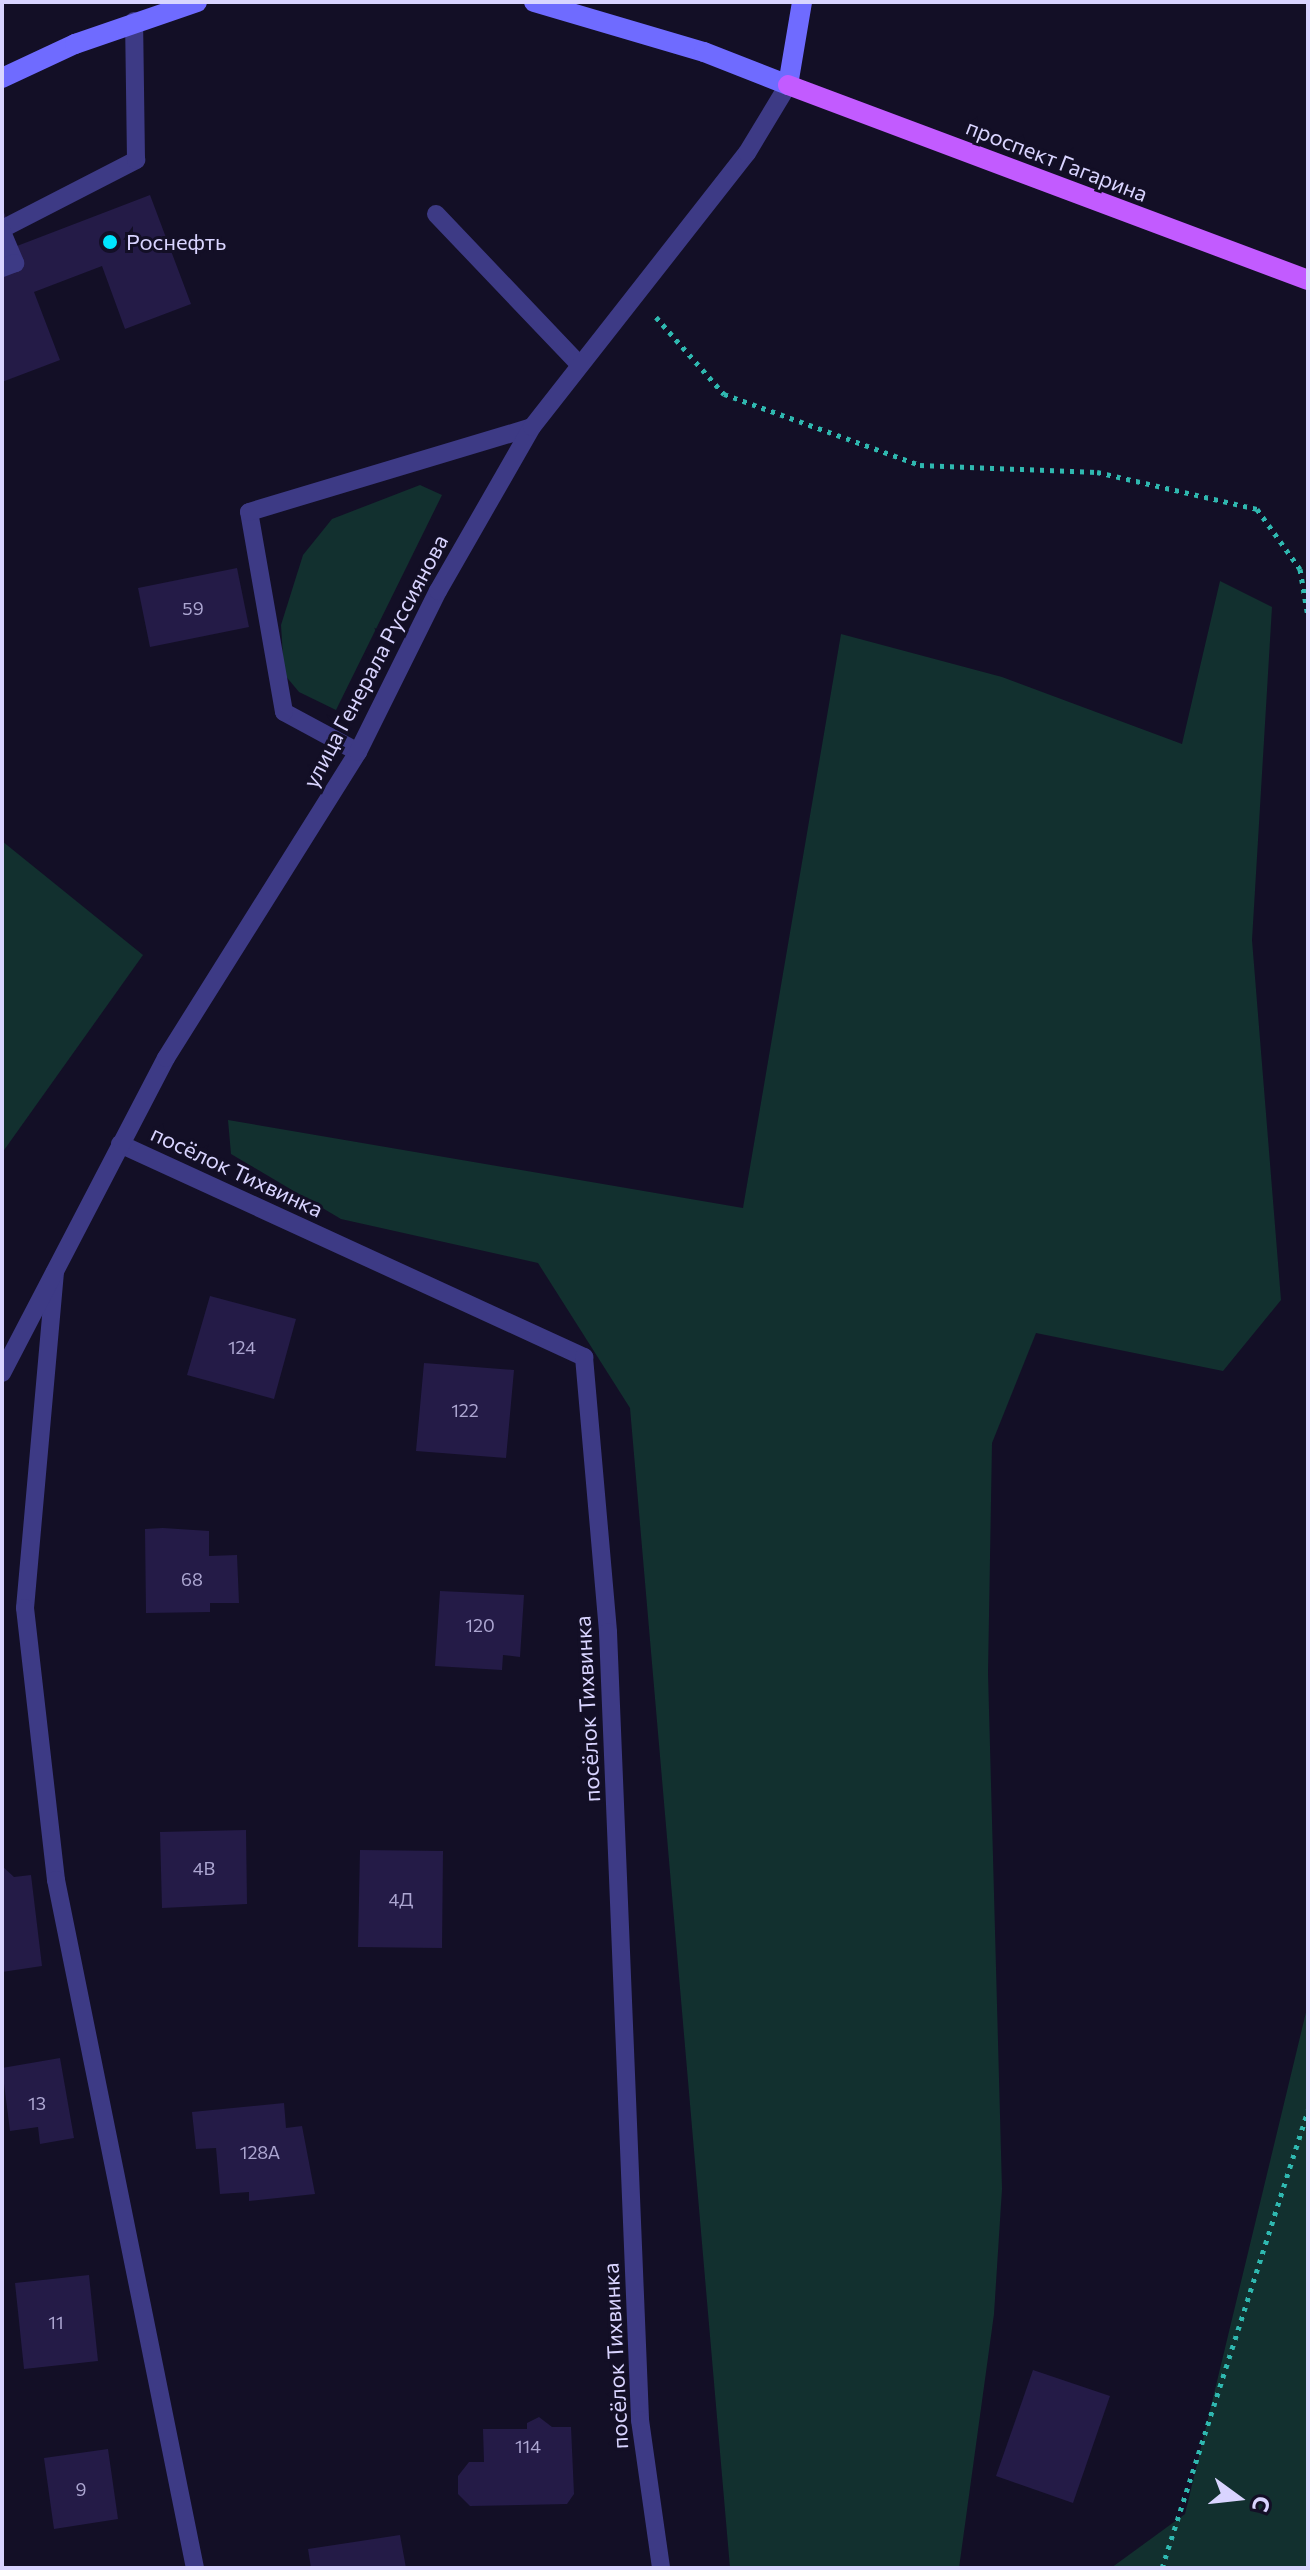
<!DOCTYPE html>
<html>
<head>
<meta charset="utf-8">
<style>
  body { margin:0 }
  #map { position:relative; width:1310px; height:2570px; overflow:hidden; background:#130f26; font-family:Commissioner,sans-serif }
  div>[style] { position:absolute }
  .green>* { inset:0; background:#12302f }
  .building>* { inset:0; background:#241b47 }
  .path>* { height:5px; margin-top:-2.5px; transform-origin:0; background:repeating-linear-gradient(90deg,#2fb8b0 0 4px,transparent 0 10px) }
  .lane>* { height:18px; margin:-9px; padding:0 9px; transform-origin:9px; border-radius:9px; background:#3d3a85 }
  .secondary>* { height:20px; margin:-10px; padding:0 10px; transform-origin:10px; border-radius:10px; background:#6f6bff }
  .primary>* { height:20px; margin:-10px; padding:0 10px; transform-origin:10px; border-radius:10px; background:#c25bff }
  .dots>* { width:22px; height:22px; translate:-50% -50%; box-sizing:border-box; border:4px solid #130f26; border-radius:50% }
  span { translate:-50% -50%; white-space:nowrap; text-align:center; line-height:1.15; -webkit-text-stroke:6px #130f26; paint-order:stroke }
  .number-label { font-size:18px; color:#aca6d1 }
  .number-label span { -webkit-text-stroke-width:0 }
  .street-label { font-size:22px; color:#d9d4ff }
  .poi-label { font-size:22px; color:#d9d4ff }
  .left { translate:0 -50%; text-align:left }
  .frame { position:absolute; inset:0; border:4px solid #d9d4ff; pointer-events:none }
  .north { position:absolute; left:1198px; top:2458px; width:80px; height:80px; -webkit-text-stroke:6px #130f26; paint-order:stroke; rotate:105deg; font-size:22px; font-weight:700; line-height:32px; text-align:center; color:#d9d4ff }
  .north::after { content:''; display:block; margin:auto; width:28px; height:36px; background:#d9d4ff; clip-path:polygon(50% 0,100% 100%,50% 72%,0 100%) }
</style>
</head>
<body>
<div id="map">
  <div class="green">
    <i style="clip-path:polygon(420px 485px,442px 495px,336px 710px,299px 692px,284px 674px,281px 625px,303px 555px,332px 519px)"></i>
    <i style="clip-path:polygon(1220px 581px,1272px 607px,1252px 940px,1281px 1300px,1223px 1371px,1036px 1333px,992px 1443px,988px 1673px,1002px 2189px,994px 2314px,959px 2568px,730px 2568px,630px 1408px,538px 1263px,341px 1219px,231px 1154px,228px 1120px,743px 1208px,841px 634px,1002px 677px,1182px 744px)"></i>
    <i style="clip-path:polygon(2px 841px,143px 955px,2px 1153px)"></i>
    <i style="clip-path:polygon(1308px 2004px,1308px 2568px,1111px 2568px,1185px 2514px)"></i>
  </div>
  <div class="building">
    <i style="clip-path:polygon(150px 195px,191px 304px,125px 329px,102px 266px,34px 292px,60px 360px,2px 382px,2px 207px,17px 246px)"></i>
    <i style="clip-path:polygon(237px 568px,249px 627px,150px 647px,138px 588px)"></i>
    <i style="clip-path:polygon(210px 1296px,296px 1319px,274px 1399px,187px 1375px)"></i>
    <i style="clip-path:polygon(424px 1363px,514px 1370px,506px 1458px,416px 1451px)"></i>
    <i style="clip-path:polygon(163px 1528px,209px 1531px,209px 1556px,237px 1555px,239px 1603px,210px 1603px,210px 1612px,146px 1613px,145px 1529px)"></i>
    <i style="clip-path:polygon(440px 1591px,524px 1595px,520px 1657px,503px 1655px,502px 1670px,435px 1666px)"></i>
    <i style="clip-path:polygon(246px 1830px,247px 1904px,162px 1908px,160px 1832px)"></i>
    <i style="clip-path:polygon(360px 1850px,443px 1851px,442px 1948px,358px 1947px)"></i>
    <i style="clip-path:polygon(2px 1866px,14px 1877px,31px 1875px,42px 1966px,2px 1972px)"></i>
    <i style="clip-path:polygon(60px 2058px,74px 2138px,40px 2144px,38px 2127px,10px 2131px,2px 2068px)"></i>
    <i style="clip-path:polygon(284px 2103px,286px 2128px,302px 2126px,315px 2194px,249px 2201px,249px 2192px,220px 2194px,216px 2148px,196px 2149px,192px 2112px)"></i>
    <i style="clip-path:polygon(89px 2275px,98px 2361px,24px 2369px,15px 2283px)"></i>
    <i style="clip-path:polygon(1033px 2370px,1110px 2396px,1073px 2503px,996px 2476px)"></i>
    <i style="clip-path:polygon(539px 2417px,552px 2427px,571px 2427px,574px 2494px,567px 2504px,470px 2506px,458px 2494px,458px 2476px,469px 2462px,484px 2462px,483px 2429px,527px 2429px,527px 2423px)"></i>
    <i style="clip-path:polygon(108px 2449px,118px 2519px,54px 2529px,44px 2458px)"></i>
    <i style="clip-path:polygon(400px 2535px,406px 2568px,311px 2568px,308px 2549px)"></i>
  </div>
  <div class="path">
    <i style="left:656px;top:317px;width:103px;rotate:48.6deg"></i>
    <i style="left:724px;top:394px;width:208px;rotate:19.9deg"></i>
    <i style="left:920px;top:465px;width:177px;rotate:2.3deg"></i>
    <i style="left:1097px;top:472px;width:164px;rotate:13deg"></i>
    <i style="left:1257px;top:509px;width:74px;rotate:54.4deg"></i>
    <i style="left:1300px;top:569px;width:49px;rotate:80.5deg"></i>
    <i style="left:1162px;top:2568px;width:481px;rotate:-72.3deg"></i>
  </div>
  <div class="lane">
    <i style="left:436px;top:214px;width:207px;rotate:46.4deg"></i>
    <i style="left:2px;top:229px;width:151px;rotate:-27.2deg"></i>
    <i style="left:136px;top:160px;width:139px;rotate:-90.8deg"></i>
    <i style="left:2px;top:232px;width:34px;rotate:67deg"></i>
    <i style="left:15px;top:263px;width:14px;rotate:159deg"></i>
    <i style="left:358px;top:752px;width:84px;rotate:-151.6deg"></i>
    <i style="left:284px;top:712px;width:203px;rotate:-99.9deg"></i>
    <i style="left:249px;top:512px;width:295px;rotate:-16.7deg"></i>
    <i style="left:120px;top:1144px;width:511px;rotate:24.66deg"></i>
    <i style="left:584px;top:1357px;width:276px;rotate:85deg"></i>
    <i style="left:608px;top:1632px;width:789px;rotate:87.67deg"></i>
    <i style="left:640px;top:2420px;width:149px;rotate:81.9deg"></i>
    <i style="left:55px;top:1272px;width:337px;rotate:95.1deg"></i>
    <i style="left:25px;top:1608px;width:274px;rotate:83.5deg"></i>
    <i style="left:56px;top:1880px;width:702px;rotate:78.58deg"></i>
    <i style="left:2px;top:1373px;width:355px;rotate:-62.5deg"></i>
    <i style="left:166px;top:1058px;width:361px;rotate:-57.9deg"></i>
    <i style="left:358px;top:752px;width:180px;rotate:-63.6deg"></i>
    <i style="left:438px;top:591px;width:189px;rotate:-60.2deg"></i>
    <i style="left:532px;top:427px;width:348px;rotate:-51.9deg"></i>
    <i style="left:747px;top:153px;width:79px;rotate:-58.9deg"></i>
  </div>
  <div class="secondary">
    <i style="left:534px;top:2px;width:177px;rotate:16.4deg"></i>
    <i style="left:704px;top:52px;width:90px;rotate:21.4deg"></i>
    <i style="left:788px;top:85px;width:84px;rotate:-80.4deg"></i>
    <i style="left:2px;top:78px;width:81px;rotate:-25deg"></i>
    <i style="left:75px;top:44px;width:129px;rotate:-19deg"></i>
  </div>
  <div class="primary">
    <i style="left:788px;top:85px;width:555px;rotate:20.56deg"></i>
  </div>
  <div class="dots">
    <i style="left:110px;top:242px;background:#00e5ff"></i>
  </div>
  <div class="number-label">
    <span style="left:193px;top:608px">59</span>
    <span style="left:242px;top:1347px">124</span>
    <span style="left:465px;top:1410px">122</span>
    <span style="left:192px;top:1579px">68</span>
    <span style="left:480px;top:1625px">120</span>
    <span style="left:204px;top:1868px">4В</span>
    <span style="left:401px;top:1899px">4Д</span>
    <span style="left:37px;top:2103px">13</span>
    <span style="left:260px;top:2152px">128А</span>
    <span style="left:56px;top:2322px">11</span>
    <span style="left:528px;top:2446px">114</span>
    <span style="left:81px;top:2489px">9</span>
  </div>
  <div class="street-label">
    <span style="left:1057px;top:160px;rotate:21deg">проспект Гагарина</span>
    <span style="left:375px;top:661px;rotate:-62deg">улица Генерала Руссиянова</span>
    <span style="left:237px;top:1171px;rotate:25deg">посёлок Тихвинка</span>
    <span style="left:587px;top:1709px;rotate:-93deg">посёлок Тихвинка</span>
    <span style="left:615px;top:2356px;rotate:-93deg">посёлок Тихвинка</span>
  </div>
  <div class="poi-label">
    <span class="left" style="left:126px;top:242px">Роснефть</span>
  </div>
  <div class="frame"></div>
  <div class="north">С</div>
</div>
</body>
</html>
